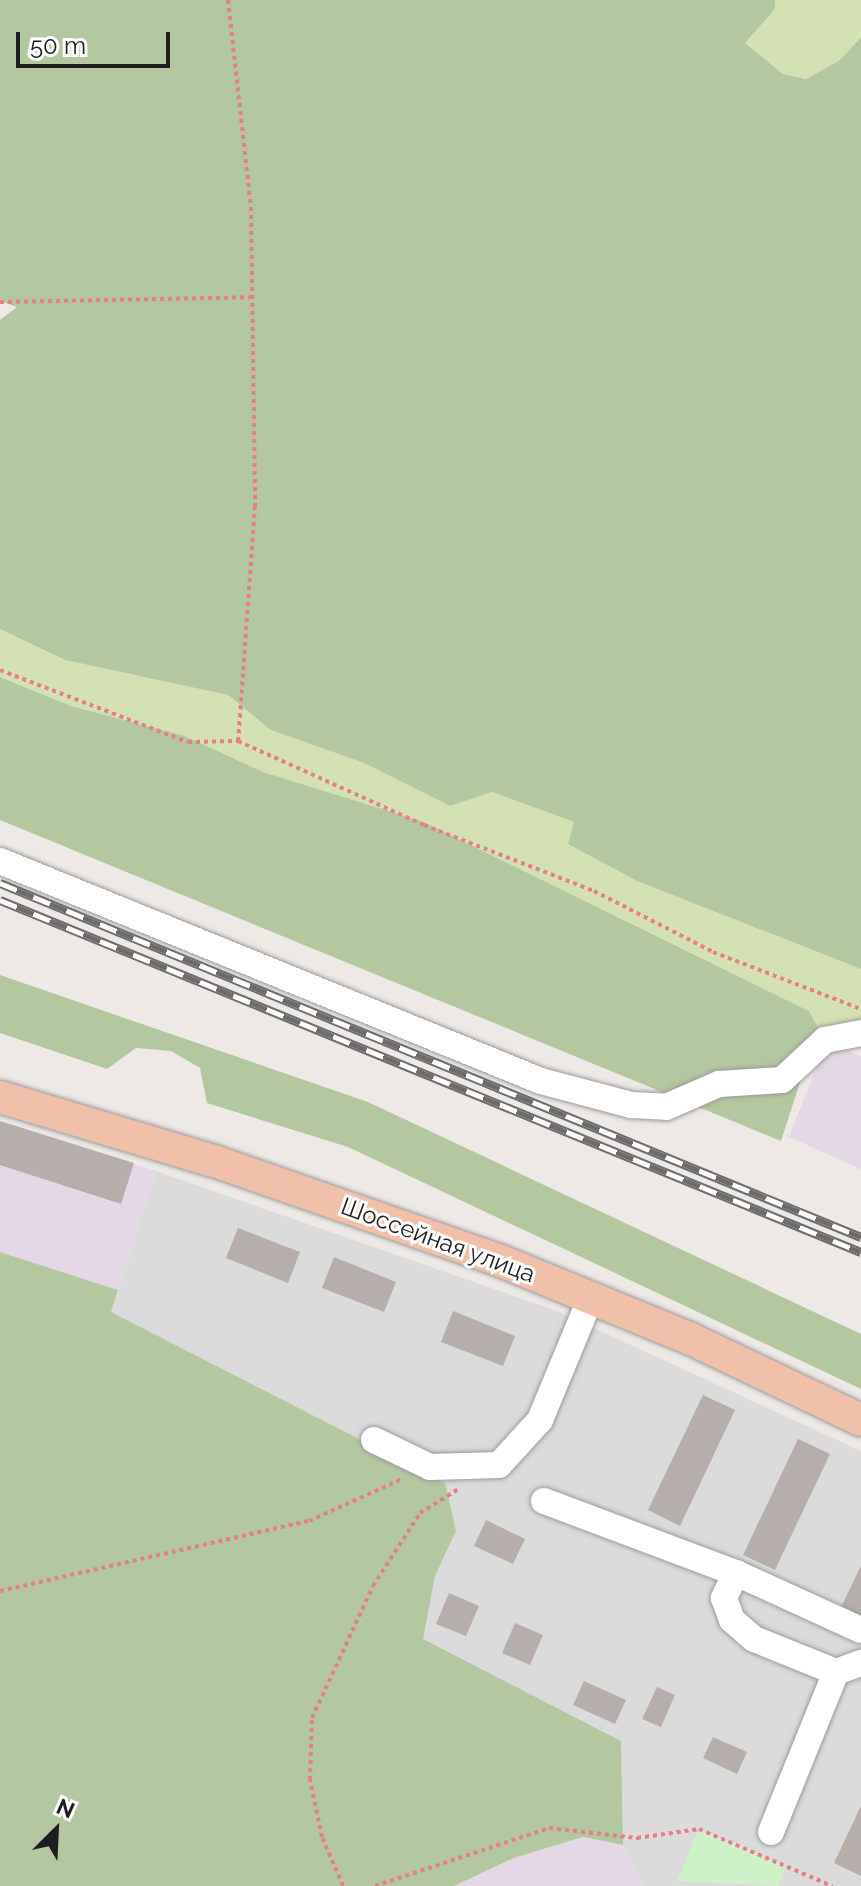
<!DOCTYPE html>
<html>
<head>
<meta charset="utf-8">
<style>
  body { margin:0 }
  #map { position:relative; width:861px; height:1886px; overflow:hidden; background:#eee9e5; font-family:Raleway,sans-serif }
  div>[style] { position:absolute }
  .residential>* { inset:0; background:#dcdbdb }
  .industrial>* { inset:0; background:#e5d8e6 }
  .grass>* { inset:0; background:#d4e1b1 }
  .forest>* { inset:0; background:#b4c89f }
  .park>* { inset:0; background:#cef2c7 }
  .building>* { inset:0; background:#b6aeab }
  .path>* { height:4px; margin-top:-2px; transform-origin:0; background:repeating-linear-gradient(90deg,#e87c89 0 4px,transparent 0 8px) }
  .roads { filter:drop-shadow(0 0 2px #9b9b9b) drop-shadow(0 0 2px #9b9b9b) }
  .minor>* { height:26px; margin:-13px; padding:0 13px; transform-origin:13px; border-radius:13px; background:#fff }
  .major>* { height:32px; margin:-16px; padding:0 16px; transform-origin:16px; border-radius:16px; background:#f0c0a8 }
  .rail>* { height:9px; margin-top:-4.5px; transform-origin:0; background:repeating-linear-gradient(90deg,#fff 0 18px,#6c6c6c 0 36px); box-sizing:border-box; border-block:2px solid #6c6c6c }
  span { translate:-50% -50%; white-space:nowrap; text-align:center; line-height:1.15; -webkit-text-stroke:6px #fff; paint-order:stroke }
  .street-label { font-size:24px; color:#1e1e1e }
  .north { position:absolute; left:16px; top:1790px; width:80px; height:80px; -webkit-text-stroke:6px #fff; paint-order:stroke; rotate:24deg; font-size:22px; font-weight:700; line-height:32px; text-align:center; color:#1e1e1e }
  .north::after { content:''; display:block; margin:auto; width:28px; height:36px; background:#1e1e1e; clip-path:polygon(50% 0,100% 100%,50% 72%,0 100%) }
  .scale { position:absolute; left:16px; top:32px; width:154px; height:36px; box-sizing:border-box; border:4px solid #1e1e1e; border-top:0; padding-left:10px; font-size:24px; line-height:28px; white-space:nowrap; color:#1e1e1e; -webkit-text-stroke:6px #fff; paint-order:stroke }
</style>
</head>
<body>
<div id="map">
  <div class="residential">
    <i style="clip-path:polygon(156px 1171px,557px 1311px,861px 1451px,861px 1886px,643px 1886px,623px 1845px,621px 1741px,422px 1639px,435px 1576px,456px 1531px,111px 1312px)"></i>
  </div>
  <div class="industrial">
    <i style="clip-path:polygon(834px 1043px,861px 1057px,861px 1169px,789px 1137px,821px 1055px)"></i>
    <i style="clip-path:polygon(0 1121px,156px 1171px,118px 1290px,0 1252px)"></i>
    <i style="clip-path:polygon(583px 1837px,623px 1845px,643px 1886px,454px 1886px,514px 1858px)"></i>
  </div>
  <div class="grass">
    <i style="clip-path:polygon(775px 0,861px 0,861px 37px,840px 60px,806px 79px,783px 74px,745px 43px,775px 9px)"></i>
    <i style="clip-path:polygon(0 629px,65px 660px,228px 695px,271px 730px,364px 763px,450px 806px,492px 792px,574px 822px,568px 844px,637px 881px,861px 969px,861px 1039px,818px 1027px,809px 1011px,424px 822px,263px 772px,185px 736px,71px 706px,0 677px)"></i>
  </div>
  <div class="forest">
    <i style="clip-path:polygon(0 0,775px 0,775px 9px,745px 43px,783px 74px,806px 79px,840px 60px,861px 37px,861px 969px,637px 881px,568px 844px,574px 822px,492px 792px,450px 806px,364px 763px,271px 730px,228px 695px,65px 660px,0 629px,0 320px,17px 307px,0 301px)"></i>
    <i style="clip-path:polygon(0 677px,71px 706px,185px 736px,263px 772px,424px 822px,809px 1011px,818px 1027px,781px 1141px,0 820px)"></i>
    <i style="clip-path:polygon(0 975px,368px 1102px,861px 1334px,861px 1389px,348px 1147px,207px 1103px,200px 1068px,171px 1051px,136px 1048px,107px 1069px,0 1033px)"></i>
    <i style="clip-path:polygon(0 1252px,118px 1290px,111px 1312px,445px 1483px,456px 1531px,435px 1576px,423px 1639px,621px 1741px,623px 1845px,583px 1837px,514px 1858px,454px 1886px,0 1886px)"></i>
  </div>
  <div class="park">
    <i style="clip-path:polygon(699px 1829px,786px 1867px,778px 1886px,677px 1881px)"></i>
  </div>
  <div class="building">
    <i style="clip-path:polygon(0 1121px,134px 1163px,121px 1204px,0 1165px)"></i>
    <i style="clip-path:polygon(238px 1228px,300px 1252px,288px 1283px,226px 1258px)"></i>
    <i style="clip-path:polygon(334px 1257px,396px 1282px,384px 1312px,322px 1288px)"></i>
    <i style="clip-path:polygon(453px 1311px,515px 1336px,503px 1366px,441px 1342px)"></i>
    <i style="clip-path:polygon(703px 1395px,735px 1410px,680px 1526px,648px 1510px)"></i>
    <i style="clip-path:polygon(798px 1439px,830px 1454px,775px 1570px,743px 1555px)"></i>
    <i style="clip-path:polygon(486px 1520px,525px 1539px,513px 1564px,474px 1546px)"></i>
    <i style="clip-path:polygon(861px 1566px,861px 1618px,840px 1609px)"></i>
    <i style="clip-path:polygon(449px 1593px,479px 1606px,466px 1636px,436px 1624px)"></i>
    <i style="clip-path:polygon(515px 1623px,543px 1635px,530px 1665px,502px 1653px)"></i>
    <i style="clip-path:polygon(584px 1681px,626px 1700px,615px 1724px,573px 1705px)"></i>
    <i style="clip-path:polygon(657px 1687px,675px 1695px,661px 1727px,642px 1719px)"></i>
    <i style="clip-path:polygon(713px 1737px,747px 1752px,737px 1774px,703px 1758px)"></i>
    <i style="clip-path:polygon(861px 1806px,861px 1876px,834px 1863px)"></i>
  </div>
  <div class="path">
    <i style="left:228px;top:0;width:208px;rotate:83.7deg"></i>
    <i style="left:251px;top:207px;width:299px;rotate:89.2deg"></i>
    <i style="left:255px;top:506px;width:236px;rotate:94.1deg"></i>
    <i style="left:0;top:302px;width:251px;rotate:-1.1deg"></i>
    <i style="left:0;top:670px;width:201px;rotate:21deg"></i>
    <i style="left:188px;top:742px;width:50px;rotate:-1.1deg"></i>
    <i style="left:238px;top:741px;width:204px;rotate:24.3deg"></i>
    <i style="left:424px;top:825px;width:182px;rotate:21.2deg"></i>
    <i style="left:594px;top:891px;width:134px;rotate:27.1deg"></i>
    <i style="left:713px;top:952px;width:159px;rotate:21.1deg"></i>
    <i style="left:0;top:1591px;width:317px;rotate:-12.8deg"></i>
    <i style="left:309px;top:1521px;width:102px;rotate:-24.3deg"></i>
    <i style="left:343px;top:1886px;width:53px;rotate:-113.2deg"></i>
    <i style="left:322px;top:1837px;width:58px;rotate:-101.9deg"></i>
    <i style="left:310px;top:1780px;width:62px;rotate:-88.2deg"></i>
    <i style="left:312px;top:1718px;width:145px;rotate:-65.2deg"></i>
    <i style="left:373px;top:1586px;width:87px;rotate:-57.2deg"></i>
    <i style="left:420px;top:1513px;width:44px;rotate:-31.9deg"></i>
    <i style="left:375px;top:1886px;width:183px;rotate:-18.4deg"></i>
    <i style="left:549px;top:1828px;width:89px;rotate:6.5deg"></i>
    <i style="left:637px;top:1838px;width:63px;rotate:-8.3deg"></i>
    <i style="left:699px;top:1829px;width:145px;rotate:23.2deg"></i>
  </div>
  <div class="roads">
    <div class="minor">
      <i style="left:0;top:861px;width:584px;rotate:22.13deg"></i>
      <i style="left:541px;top:1081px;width:93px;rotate:14.9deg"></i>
      <i style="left:631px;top:1105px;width:35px;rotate:3deg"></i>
      <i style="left:666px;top:1107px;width:58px;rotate:-23.5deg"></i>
      <i style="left:719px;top:1084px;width:63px;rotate:-3.6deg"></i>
      <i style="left:782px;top:1080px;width:59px;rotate:-42.9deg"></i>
      <i style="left:825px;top:1040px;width:37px;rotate:-11deg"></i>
      <i style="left:374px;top:1440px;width:62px;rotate:25.7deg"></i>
      <i style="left:430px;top:1467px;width:69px;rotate:-1.7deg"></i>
      <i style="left:499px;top:1465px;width:61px;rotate:-47.7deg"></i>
      <i style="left:540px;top:1420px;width:133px;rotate:-67.5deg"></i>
      <i style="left:544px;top:1501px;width:205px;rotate:20.6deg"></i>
      <i style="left:736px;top:1573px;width:137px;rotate:24.5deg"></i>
      <i style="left:736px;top:1573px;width:28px;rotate:116deg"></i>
      <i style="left:724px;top:1598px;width:23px;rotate:70deg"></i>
      <i style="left:732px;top:1620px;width:29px;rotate:41deg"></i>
      <i style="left:754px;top:1639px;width:88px;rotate:21.9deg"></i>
      <i style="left:836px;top:1672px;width:27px;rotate:-20deg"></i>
      <i style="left:771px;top:1832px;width:173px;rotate:-67.9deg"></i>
    </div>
    <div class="major">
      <i style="left:0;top:1097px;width:223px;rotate:16.7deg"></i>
      <i style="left:214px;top:1161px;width:304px;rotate:19.2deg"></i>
      <i style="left:501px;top:1261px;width:205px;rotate:22.3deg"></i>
      <i style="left:691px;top:1339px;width:188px;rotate:25.5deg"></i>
    </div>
  </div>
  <div class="rail">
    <i style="left:0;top:883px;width:931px;rotate:22.35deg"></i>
    <i style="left:0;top:900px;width:930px;rotate:22.24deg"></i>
  </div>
  <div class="street-label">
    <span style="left:438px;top:1240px;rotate:20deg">Шоссейная улица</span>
  </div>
  <div class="north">N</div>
  <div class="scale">50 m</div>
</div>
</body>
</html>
